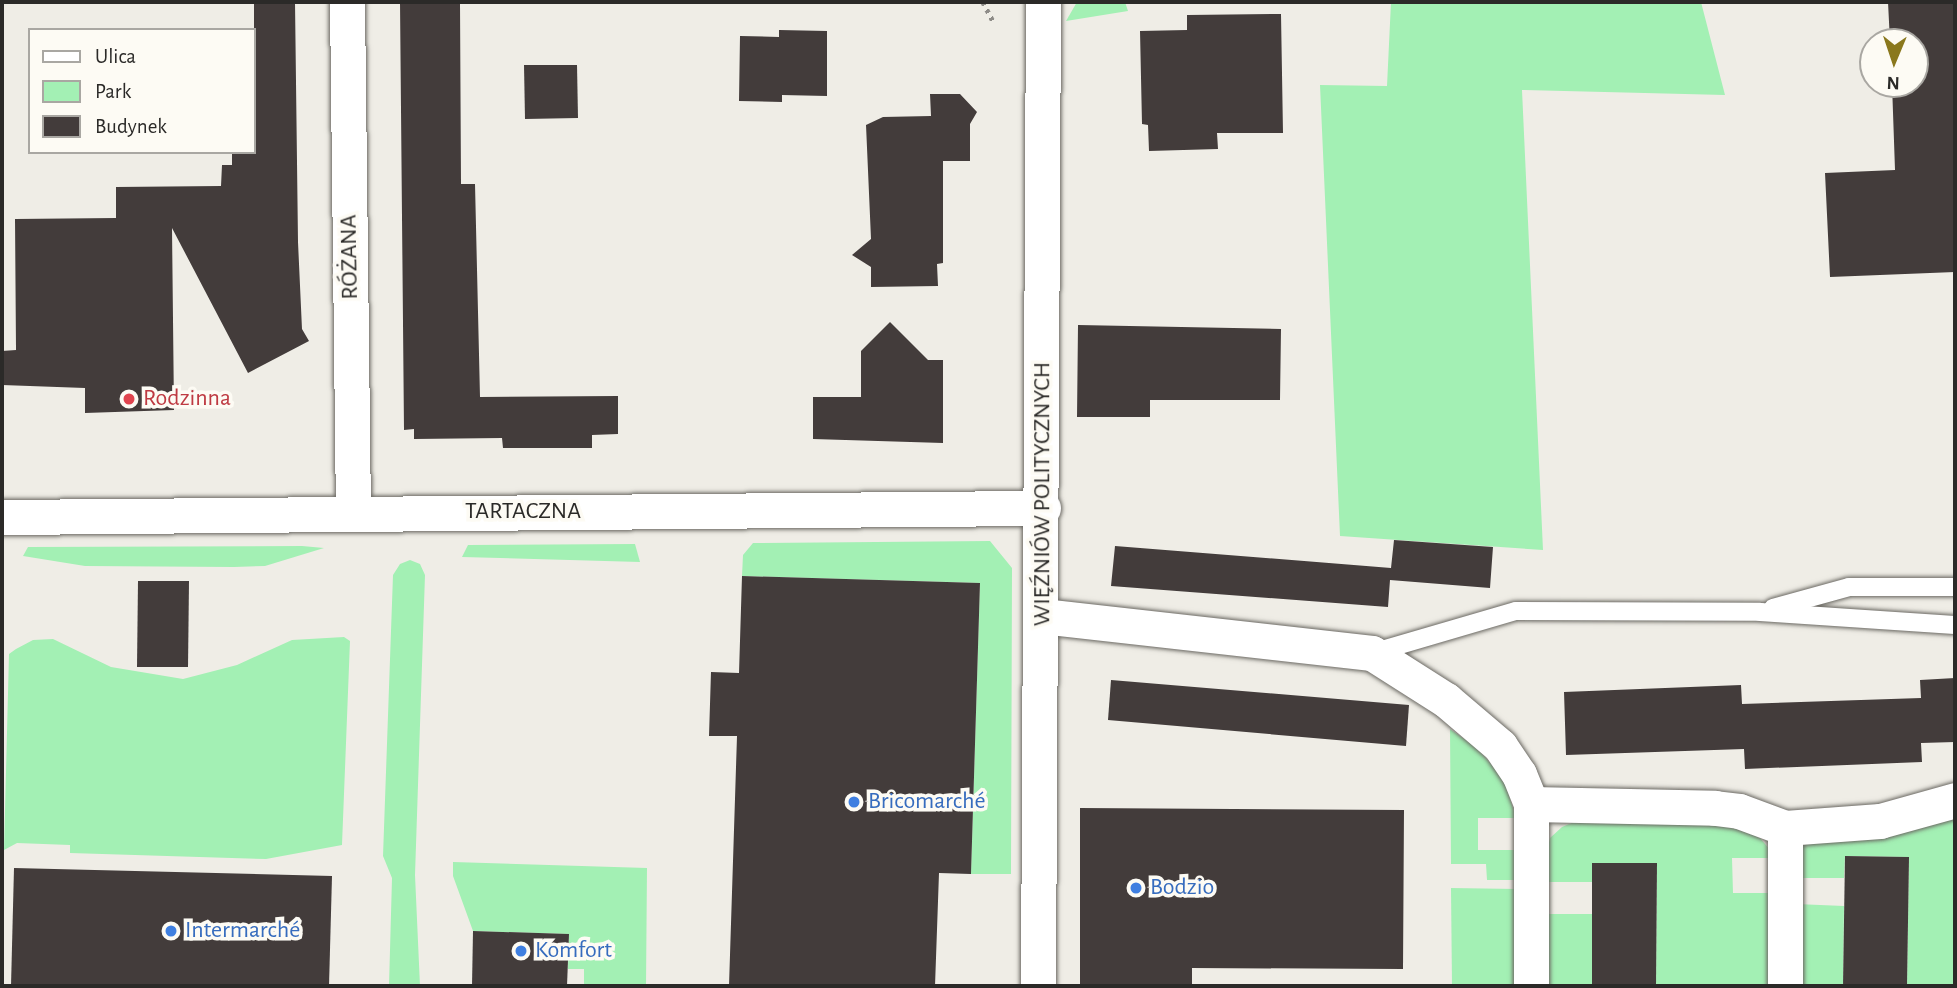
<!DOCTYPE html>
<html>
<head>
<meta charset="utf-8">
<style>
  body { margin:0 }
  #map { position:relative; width:1957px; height:988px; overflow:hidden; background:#efede6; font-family:"Alegreya Sans",sans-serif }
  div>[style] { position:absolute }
  .green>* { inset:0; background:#a3f0b4 }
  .building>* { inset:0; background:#433c3b }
  .path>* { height:4.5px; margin-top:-2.25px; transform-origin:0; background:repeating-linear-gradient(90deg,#8e8c88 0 3.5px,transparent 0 8.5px) }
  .roads { filter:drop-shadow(0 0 2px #6b6963) drop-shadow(0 0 2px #6b6963) }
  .service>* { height:18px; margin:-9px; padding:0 9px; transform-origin:9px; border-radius:9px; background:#fff }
  .minor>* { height:35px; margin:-17.5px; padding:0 17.5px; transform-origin:17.5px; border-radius:17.5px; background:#fff }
  .dots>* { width:19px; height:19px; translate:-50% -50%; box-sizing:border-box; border:4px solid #fdfbf4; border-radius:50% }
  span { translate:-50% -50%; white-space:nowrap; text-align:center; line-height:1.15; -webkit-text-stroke:7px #fdfbf4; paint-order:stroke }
  .street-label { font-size:24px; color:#2b2a28 }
  .health-label { font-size:24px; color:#be3a42 }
  .left { translate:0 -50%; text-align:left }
  .shop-label { font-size:24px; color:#366cbe }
  .frame { position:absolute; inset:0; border:4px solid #2b2a28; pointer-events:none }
  .legend { position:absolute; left:28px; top:28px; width:228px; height:126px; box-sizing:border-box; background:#fdfbf4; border:2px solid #a9a7a2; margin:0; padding:9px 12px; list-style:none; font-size:21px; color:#2b2a28 }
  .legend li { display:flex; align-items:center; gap:14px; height:35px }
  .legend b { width:35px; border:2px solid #a9a7a2 }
  .north { position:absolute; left:1859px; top:28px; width:70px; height:70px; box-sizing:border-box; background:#fdfbf4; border:2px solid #a9a7a2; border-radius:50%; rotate:182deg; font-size:19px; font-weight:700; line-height:28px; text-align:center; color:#2b2a28 }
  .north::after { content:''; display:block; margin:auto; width:24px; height:32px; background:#8a781d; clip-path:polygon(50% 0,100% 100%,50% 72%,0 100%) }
</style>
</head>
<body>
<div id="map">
  <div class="green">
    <i style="clip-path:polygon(1077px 2px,1125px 2px,1128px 11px,1066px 21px)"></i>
    <i style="clip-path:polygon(1391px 2px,1701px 2px,1725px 95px,1522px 90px,1543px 550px,1340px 536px,1320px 85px,1387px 86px)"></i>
    <i style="clip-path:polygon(990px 541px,1012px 568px,1011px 874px,971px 874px,980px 583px,742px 576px,743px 555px,753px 543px)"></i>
    <i style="clip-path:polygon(635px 544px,640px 562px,462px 557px,468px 545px)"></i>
    <i style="clip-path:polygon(28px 547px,302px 546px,324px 548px,265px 566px,234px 567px,85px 566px,23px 556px)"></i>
    <i style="clip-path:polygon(410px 560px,420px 564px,425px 575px,415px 875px,420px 986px,389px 986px,392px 878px,383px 856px,393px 575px,400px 564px)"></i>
    <i style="clip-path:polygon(344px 637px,350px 641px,342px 845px,266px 859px,70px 853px,70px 845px,17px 843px,4px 850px,9px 654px,16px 649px,33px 640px,53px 639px,111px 667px,183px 679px,237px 665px,292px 640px)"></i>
    <i style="clip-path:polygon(1450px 729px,1477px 748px,1504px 779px,1516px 818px,1478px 818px,1478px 850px,1517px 850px,1518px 880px,1487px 880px,1486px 864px,1451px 864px)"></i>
    <i style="clip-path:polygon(1955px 812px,1955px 986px,1907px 986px,1909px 857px,1845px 856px,1844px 878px,1796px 878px,1801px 848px,1812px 838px)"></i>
    <i style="clip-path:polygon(1680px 820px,1743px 828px,1760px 838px,1771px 851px,1771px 858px,1732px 858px,1733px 893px,1771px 893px,1771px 986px,1656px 986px,1657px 863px,1593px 863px,1593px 882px,1540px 882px,1550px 838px,1562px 827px,1574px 822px)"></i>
    <i style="clip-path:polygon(453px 862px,647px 868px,646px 986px,584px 986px,584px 969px,568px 969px,569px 934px,473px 931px,453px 876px)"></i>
    <i style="clip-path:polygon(1451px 888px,1517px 889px,1518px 986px,1452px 986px)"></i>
    <i style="clip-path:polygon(1796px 904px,1844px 906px,1843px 986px,1795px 986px)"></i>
    <i style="clip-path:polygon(1542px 914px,1592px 914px,1592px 986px,1542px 986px)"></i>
  </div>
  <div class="building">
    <i style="clip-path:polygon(254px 2px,295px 2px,298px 242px,302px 329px,309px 341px,248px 373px,172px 228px,174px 410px,85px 413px,85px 388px,2px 385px,2px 351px,16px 350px,15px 219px,116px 218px,116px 187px,221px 186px,222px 165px,232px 165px,232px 152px,254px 152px)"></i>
    <i style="clip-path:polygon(400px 2px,460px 2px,461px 184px,475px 184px,480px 397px,618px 396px,618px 434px,592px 435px,592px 448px,503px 448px,502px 438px,414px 439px,414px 429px,404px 430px)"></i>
    <i style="clip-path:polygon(1888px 2px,1955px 2px,1955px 272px,1830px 277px,1825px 173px,1895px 170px,1892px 84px,1915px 84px,1915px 42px,1890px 42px)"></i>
    <i style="clip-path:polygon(1281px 14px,1283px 133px,1217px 133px,1218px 149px,1149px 151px,1148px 125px,1142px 124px,1140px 31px,1187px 30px,1187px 15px)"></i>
    <i style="clip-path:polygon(779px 30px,827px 31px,827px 96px,782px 95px,782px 102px,739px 101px,740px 36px,779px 37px)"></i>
    <i style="clip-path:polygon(524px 65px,577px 65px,578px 118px,525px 119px)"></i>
    <i style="clip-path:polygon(930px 94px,960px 94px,977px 112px,970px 124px,970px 161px,943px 161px,943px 263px,937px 264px,938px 286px,871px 287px,871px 267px,852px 255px,871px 239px,866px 125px,883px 117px,931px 116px)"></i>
    <i style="clip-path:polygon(890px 322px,928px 360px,943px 360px,943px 443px,813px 439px,813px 397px,861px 397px,861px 351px)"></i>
    <i style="clip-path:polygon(1078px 325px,1281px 329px,1280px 400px,1150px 400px,1150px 417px,1077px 417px)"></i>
    <i style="clip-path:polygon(1394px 540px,1493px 547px,1490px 588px,1390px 580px,1388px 607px,1111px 586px,1115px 546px,1391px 568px)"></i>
    <i style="clip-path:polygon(742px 576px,980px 583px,971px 874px,939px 873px,935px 986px,729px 986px,737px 736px,709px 736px,711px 672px,739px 673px)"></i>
    <i style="clip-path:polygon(138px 581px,189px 581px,188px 667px,137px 667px)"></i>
    <i style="clip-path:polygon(1955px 678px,1955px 742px,1921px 743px,1922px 762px,1745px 769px,1744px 749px,1566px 755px,1564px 692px,1741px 685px,1742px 704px,1921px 698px,1920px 680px)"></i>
    <i style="clip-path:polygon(1111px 680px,1409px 705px,1406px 746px,1108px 720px)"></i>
    <i style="clip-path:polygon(1080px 808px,1404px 810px,1403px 969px,1192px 968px,1192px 986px,1080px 986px)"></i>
    <i style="clip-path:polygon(1845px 856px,1909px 857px,1907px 986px,1843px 986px)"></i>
    <i style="clip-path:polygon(1592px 863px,1657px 863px,1656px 986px,1592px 986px)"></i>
    <i style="clip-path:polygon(14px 868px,332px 876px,329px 986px,11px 986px)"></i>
    <i style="clip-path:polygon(473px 931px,569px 934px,567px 986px,472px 986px)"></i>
  </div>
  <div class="path">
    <i style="left:983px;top:2px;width:24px;rotate:62deg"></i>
  </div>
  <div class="roads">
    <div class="service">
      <i style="left:1773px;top:608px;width:79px;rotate:-15.4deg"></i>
      <i style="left:1849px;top:587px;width:106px"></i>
      <i style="left:1372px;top:653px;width:150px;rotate:-16.3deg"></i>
      <i style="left:1516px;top:611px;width:244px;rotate:0.2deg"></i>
      <i style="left:1760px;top:612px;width:195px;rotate:3.8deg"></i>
    </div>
    <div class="minor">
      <i style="left:347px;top:2px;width:511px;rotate:89.33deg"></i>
      <i style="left:2px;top:517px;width:1041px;rotate:-0.5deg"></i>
      <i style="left:1042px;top:616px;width:332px;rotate:6.4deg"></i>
      <i style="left:1372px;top:653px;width:88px;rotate:32.4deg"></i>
      <i style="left:1446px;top:700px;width:71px;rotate:40.4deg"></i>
      <i style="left:1500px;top:746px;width:34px;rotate:56deg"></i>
      <i style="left:1519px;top:774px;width:32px;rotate:68deg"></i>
      <i style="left:1531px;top:804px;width:184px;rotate:1.2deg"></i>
      <i style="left:1715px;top:808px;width:24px;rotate:7deg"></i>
      <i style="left:1739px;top:811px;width:49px;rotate:20.3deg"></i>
      <i style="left:1785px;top:828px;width:95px;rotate:-4.2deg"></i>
      <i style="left:1880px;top:821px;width:78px;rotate:-15.6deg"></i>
      <i style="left:1038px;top:986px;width:984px;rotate:-89.71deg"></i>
      <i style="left:1531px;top:986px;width:182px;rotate:-90deg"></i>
      <i style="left:1785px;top:986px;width:158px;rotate:-90deg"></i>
    </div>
  </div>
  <div class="dots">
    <i style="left:129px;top:399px;background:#e0444e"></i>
    <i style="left:854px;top:802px;background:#3f7fe0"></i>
    <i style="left:1136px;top:888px;background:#3f7fe0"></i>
    <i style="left:171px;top:931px;background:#3f7fe0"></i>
    <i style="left:521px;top:951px;background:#3f7fe0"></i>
  </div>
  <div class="street-label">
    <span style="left:350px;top:257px;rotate:-91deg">RÓŻANA</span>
    <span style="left:1043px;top:494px;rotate:-90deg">WIĘŹNIÓW POLITYCZNYCH</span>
    <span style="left:523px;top:512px">TARTACZNA</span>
  </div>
  <div class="health-label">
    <span class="left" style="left:143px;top:399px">Rodzinna</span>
  </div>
  <div class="shop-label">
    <span class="left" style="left:868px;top:802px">Bricomarché</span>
    <span class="left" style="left:1150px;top:888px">Bodzio</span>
    <span class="left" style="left:185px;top:931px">Intermarché</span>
    <span class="left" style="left:535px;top:951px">Komfort</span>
  </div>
  <div class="frame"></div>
  <ul class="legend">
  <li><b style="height:9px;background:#fff"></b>Ulica</li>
  <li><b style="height:19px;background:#a3f0b4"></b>Park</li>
  <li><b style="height:19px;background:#433c3b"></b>Budynek</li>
  </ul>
  <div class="north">N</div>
</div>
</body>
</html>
